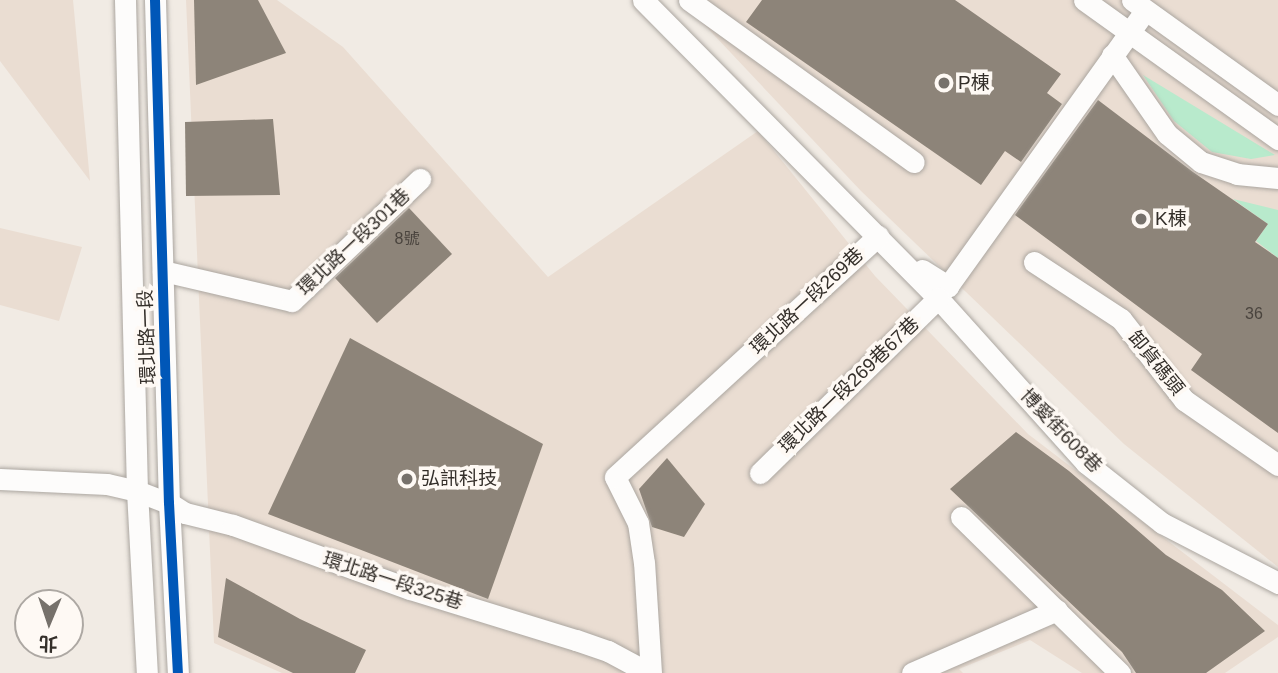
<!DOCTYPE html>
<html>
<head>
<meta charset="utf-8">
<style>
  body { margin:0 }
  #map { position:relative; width:1278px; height:673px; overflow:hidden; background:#f1ebe4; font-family:Helvetica,"Noto Sans TC",sans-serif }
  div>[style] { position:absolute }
  .industrial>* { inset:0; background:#eaddd2 }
  .green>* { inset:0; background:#b8eacc }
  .building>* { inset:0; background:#8d8479 }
  .roads { filter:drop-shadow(0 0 2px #aba6a0) drop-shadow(0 0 2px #aba6a0) }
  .minor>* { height:21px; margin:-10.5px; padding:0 10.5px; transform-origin:10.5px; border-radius:10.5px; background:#fdfcfb }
  .cycleway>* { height:10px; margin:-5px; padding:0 5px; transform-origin:5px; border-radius:5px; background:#0057b8 }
  .dots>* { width:19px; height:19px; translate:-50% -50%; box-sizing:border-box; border:4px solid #fef9f4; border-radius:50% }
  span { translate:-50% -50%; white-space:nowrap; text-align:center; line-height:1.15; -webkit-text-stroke:7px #fef9f4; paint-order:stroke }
  .number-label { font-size:16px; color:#4a443e }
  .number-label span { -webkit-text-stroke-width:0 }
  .poi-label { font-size:19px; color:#342f2a }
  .left { translate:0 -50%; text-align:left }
  .street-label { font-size:19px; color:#342f2a }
  .north { position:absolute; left:14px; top:589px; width:70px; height:70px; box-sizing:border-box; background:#fef9f4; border:2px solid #ada8a3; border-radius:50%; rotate:182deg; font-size:19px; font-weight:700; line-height:28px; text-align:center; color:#342f2a }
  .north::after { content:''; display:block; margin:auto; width:24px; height:32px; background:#76716b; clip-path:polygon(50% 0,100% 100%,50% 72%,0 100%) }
</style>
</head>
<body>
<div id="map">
  <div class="industrial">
    <i style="clip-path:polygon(0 0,73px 0,90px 181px,0 61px)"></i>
    <i style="clip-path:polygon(186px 0,277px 0,343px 47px,548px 277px,758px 131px,875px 276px,1028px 434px,1278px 625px,1278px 637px,1225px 673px,1082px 673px,1030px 640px,959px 669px,963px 673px,282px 673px,214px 643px)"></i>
    <i style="clip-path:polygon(681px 0,1278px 0,1278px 567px,1124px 444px,861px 191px)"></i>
    <i style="clip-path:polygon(0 228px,82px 247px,59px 321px,0 305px)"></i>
  </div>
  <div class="green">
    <i style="clip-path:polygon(1143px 75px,1275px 155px,1251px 159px,1212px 152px,1174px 121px)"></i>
    <i style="clip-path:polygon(1233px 199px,1278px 210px,1278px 258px,1256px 241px,1268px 224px)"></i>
  </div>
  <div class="building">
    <i style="clip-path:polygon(194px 0,258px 0,286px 53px,196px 85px)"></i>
    <i style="clip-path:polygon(762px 0,955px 0,1061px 74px,1047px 93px,1062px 104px,1021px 162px,1005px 151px,981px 185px,746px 22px)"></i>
    <i style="clip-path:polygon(1098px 100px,1193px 172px,1268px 224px,1255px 242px,1278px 258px,1278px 433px,1191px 370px,1202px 354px,1015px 215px)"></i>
    <i style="clip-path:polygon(273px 119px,280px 195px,186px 196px,185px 122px)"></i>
    <i style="clip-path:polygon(409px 208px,452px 254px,377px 323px,335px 278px)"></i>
    <i style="clip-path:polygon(350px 338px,543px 444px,488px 599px,268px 514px)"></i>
    <i style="clip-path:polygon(1016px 432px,1069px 471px,1166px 555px,1222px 590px,1265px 631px,1206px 673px,1136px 673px,1122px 652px,950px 489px)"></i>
    <i style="clip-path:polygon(667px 458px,705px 504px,684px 537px,652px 527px,639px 489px)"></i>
    <i style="clip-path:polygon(226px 578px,300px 619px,366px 650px,355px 673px,293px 673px,218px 637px)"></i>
  </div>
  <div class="roads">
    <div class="minor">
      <i style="left:125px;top:0;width:491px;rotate:88.6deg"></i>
      <i style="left:137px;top:491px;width:182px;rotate:86.9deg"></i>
      <i style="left:155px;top:0;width:503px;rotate:88.41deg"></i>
      <i style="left:169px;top:503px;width:170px;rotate:87deg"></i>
      <i style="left:643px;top:0;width:419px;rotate:45.3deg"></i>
      <i style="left:938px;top:298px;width:222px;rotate:48.1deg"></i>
      <i style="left:1086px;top:463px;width:97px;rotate:38.3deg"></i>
      <i style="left:1162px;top:523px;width:131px;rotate:27.3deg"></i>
      <i style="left:689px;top:0;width:277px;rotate:35.8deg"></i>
      <i style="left:1084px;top:0;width:239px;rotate:35.6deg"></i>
      <i style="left:1132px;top:0;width:180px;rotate:35.7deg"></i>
      <i style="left:1112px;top:55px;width:96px;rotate:55.2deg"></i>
      <i style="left:1167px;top:134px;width:44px;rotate:39.5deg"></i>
      <i style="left:1201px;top:162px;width:38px;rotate:18deg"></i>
      <i style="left:1237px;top:174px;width:41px;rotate:5.6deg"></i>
      <i style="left:1034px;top:262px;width:104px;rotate:33.2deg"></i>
      <i style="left:1121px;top:319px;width:103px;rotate:52.1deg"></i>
      <i style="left:1184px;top:400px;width:114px;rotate:34.7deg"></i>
      <i style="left:922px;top:270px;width:31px;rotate:32deg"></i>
      <i style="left:948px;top:286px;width:338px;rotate:-54.4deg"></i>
      <i style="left:163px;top:271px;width:132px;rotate:13.1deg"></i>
      <i style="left:292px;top:301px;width:177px;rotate:-43.6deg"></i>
      <i style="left:760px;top:473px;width:250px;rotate:-44.5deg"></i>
      <i style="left:0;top:479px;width:107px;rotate:2.7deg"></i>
      <i style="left:107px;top:484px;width:31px;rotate:13deg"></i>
      <i style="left:137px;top:491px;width:34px;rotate:21deg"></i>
      <i style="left:169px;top:503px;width:19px;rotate:32deg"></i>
      <i style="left:185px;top:513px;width:49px;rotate:14deg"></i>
      <i style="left:233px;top:525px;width:188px;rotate:19.9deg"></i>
      <i style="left:410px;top:589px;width:174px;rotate:17.1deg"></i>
      <i style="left:576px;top:640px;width:34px;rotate:19deg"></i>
      <i style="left:608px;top:651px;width:47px;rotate:28.2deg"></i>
      <i style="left:961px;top:517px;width:223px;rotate:44.5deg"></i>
      <i style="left:651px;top:673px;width:110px;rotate:-93.6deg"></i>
      <i style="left:644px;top:563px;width:40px;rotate:-98.5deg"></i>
      <i style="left:638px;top:523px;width:51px;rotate:-116.6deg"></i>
      <i style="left:615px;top:477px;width:357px;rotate:-42.5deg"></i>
      <i style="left:912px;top:673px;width:158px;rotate:-23.5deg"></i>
    </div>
  </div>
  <div class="cycleway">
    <i style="left:155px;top:0;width:503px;rotate:88.41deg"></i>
    <i style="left:169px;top:503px;width:170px;rotate:87deg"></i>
  </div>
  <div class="dots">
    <i style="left:944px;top:83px;background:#76716b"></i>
    <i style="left:1141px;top:219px;background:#76716b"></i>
    <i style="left:407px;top:479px;background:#76716b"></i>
  </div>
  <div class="number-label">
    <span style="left:407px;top:239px">8號</span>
    <span style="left:1254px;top:314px">36</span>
  </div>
  <div class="poi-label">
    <span class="left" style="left:958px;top:83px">P棟</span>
    <span class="left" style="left:1155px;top:219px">K棟</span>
    <span class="left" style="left:421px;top:479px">弘訊科技</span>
  </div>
  <div class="street-label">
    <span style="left:354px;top:242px;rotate:-43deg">環北路一段301巷</span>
    <span style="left:807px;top:301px;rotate:-43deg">環北路一段269巷</span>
    <span style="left:147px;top:337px;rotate:-92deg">環北路一段</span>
    <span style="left:1156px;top:363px;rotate:51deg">卸貨碼頭</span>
    <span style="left:849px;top:385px;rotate:-44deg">環北路一段269巷67巷</span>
    <span style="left:1061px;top:431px;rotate:46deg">博愛街608巷</span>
    <span style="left:393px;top:581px;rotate:18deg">環北路一段325巷</span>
  </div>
  <div class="north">北</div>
</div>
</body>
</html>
